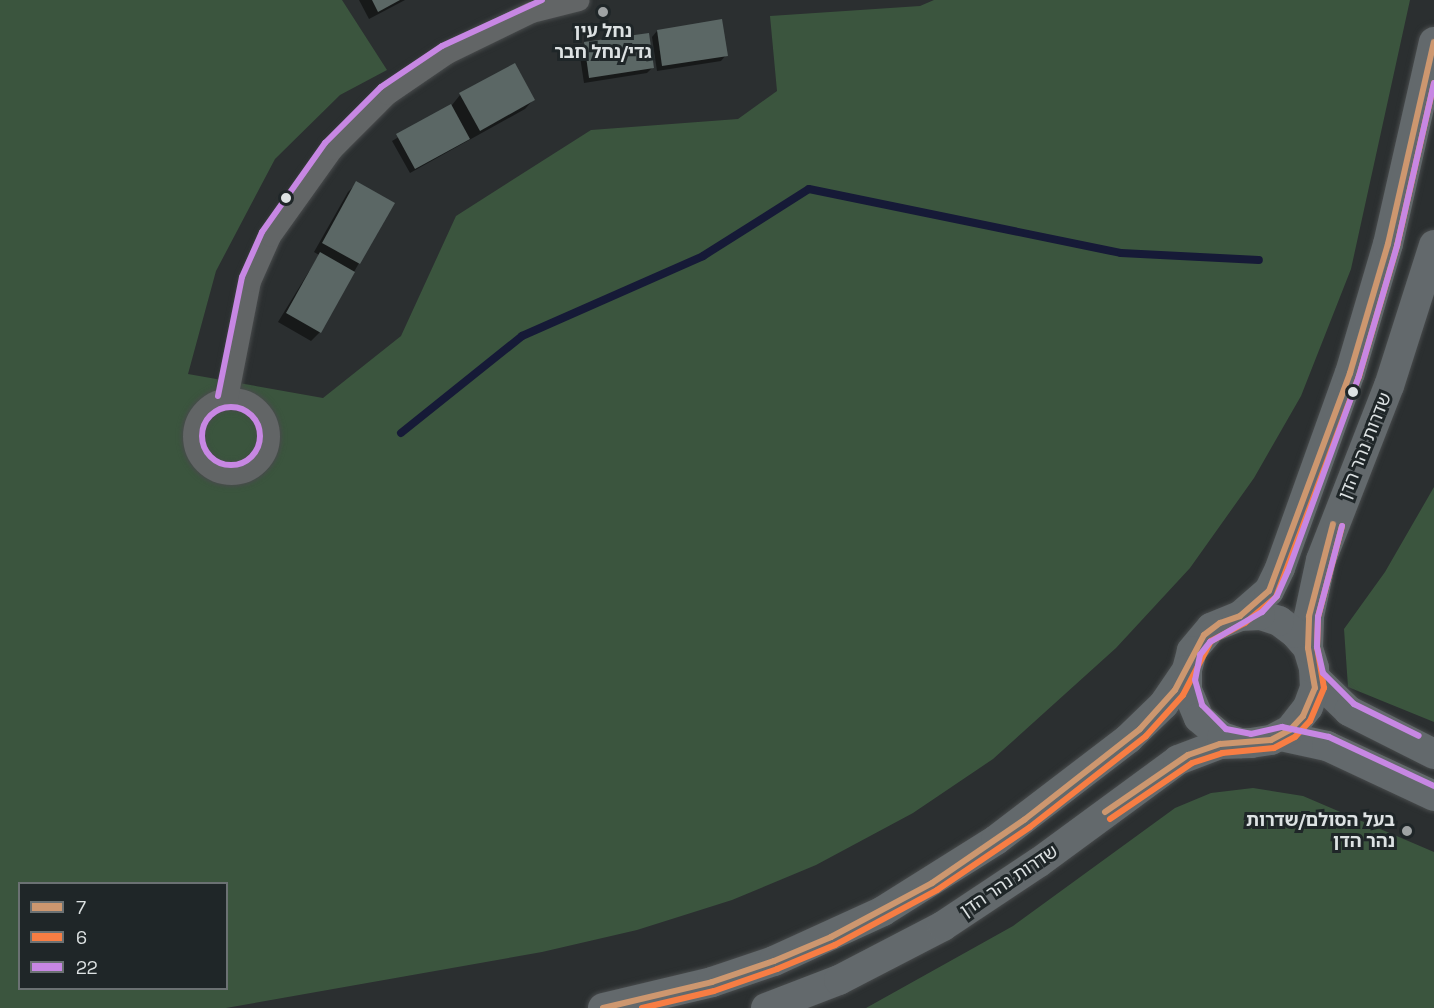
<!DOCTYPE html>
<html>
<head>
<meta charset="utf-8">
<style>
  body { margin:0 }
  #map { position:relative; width:1434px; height:1008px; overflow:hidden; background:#2b2f30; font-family:"Space Grotesk","Noto Sans Hebrew",sans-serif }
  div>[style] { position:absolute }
  .green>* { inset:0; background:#3b553e }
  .shadow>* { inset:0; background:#0007 }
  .stream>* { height:8px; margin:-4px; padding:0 4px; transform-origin:4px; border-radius:4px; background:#161a37 }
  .building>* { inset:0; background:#5b6765 }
  .roads { filter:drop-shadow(0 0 2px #484b4c) drop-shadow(0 0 2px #484b4c) }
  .street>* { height:21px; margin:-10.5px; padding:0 10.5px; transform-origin:10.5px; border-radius:10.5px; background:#626566 }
  .street>.ring { margin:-10.5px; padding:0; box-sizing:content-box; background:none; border:21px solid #626566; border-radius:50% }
  .secondary>* { height:30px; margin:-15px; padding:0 15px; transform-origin:15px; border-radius:15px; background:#63696c }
  .bus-1>* { height:6px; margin:-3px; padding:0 3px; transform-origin:3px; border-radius:3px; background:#cd976f }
  .bus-2>* { height:6px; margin:-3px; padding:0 3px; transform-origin:3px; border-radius:3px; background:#f77d43 }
  .bus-3>* { height:6px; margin:-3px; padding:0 3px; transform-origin:3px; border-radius:3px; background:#c787e3 }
  .bus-3>.ring { margin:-3px; padding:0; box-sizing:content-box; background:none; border:6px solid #c787e3; border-radius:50% }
  .dots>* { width:16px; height:16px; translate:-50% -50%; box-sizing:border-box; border:3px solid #1f2628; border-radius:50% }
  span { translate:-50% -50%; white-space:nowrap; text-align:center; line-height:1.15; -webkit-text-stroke:6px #1f2628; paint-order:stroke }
  .poi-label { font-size:18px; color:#dde2e3; font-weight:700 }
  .right { translate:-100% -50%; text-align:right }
  .street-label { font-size:18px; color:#dde2e3 }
  .legend { position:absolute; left:18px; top:882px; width:210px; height:108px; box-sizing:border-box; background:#1f2628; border:2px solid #6b7173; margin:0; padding:8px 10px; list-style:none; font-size:18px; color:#dde2e3 }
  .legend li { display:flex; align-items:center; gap:12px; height:30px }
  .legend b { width:30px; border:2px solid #6b7173 }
</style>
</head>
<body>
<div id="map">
  <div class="green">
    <i style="clip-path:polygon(evenodd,0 0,342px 0,387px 70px,340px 95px,275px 159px,216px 271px,188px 374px,323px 398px,401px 336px,456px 216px,591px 130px,738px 119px,777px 91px,770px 16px,920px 6px,934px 0,1410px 0,1351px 269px,1301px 396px,1254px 478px,1190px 568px,1116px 648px,993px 759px,913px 813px,816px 865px,732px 900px,637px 930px,542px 952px,226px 1008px,0 1008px,0 0,20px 884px,226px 884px,226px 988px,20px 988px,20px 884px)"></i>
    <i style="clip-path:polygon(1434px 487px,1434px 722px,1348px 687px,1344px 629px,1385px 572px)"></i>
    <i style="clip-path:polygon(1253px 788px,1303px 796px,1434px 852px,1434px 1008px,866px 1008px,1013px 926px,1175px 808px,1211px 793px)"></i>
  </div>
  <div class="shadow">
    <i style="clip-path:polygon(359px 0,405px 0,369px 19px)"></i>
    <i style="clip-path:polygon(657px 31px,726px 55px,721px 61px,657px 71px,652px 37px)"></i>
    <i style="clip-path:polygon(584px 44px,652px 68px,647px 73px,584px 83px,579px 50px)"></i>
    <i style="clip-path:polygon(514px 65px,533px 100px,525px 109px,410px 173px,392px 141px,452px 105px,460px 95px)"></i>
    <i style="clip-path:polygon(357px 183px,393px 203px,320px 332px,311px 341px,278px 322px,319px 255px,314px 252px,348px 192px)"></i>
  </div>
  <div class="stream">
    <i style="left:401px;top:433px;width:155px;rotate:-38.7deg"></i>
    <i style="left:522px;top:336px;width:198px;rotate:-23.8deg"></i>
    <i style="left:703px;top:256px;width:125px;rotate:-32.3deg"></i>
    <i style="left:809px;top:189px;width:318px;rotate:11.6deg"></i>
    <i style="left:1121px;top:253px;width:138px;rotate:2.9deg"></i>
  </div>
  <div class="building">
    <i style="clip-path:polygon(372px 0,400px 0,378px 12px)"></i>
    <i style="clip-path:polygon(722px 19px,728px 56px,662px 66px,657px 30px)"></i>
    <i style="clip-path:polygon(649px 33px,654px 68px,589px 78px,584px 42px)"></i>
    <i style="clip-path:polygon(515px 63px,535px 100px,480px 131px,459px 93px)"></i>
    <i style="clip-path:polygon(451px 104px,470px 139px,415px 169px,396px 134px)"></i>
    <i style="clip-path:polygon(356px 181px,395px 203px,360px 264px,322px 243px)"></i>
    <i style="clip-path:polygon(320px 252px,355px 272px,321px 333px,286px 313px)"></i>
  </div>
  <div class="roads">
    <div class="street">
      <i class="ring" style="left:193px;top:398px;width:55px;height:55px"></i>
      <i style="left:227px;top:398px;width:119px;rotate:-78.9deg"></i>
      <i style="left:250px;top:281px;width:49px;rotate:-66deg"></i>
      <i style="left:270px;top:236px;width:107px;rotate:-54.5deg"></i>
      <i style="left:332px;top:149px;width:78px;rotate:-45deg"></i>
      <i style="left:387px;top:94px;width:73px;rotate:-34.3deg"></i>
      <i style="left:447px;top:53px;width:93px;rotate:-26deg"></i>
      <i style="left:531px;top:12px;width:49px;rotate:-14deg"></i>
    </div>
    <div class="secondary">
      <i style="left:1240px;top:616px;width:38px;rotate:-41deg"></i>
      <i style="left:1269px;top:591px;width:25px;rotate:-64deg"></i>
      <i style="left:1280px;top:568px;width:207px;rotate:-70.3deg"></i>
      <i style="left:1350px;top:373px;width:134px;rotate:-73.6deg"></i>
      <i style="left:1388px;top:244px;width:207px;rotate:-77.2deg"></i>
      <i style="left:1308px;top:648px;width:32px;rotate:-88deg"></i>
      <i style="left:1309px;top:616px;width:57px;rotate:-77.9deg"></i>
      <i style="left:1321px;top:560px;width:187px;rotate:-68.7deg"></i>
      <i style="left:1389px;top:386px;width:148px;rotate:-72.3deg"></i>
      <i style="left:1315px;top:678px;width:47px;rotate:44.1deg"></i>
      <i style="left:1349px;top:711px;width:95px;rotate:26.8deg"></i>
      <i style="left:1281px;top:736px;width:47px;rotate:12.3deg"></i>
      <i style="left:1327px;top:746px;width:118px;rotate:25deg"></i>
      <i style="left:603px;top:1008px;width:112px;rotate:-13.4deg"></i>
      <i style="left:712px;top:982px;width:65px;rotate:-18.7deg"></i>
      <i style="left:774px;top:961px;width:120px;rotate:-24.6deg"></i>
      <i style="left:883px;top:911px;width:133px;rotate:-32.1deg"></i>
      <i style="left:996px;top:840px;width:166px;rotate:-37.4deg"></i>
      <i style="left:1128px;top:739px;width:50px;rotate:-44.2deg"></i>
      <i style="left:1164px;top:704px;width:41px;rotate:-55.9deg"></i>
      <i style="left:766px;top:1008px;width:78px;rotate:-21deg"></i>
      <i style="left:839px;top:980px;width:117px;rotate:-27.4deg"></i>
      <i style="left:943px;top:926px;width:114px;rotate:-33.6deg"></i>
      <i style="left:1038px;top:863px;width:174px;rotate:-36.3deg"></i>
      <i style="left:1178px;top:760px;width:45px;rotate:-20.9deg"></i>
      <i style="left:1220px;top:744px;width:31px;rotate:-2deg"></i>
      <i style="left:1251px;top:743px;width:20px;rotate:-9deg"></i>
      <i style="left:1271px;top:740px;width:21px;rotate:-28deg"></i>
      <i style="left:1290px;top:730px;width:29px;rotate:-52deg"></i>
      <i style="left:1308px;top:707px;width:20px;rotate:-70deg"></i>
      <i style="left:1315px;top:688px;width:20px;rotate:-93deg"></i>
      <i style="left:1314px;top:668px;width:21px;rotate:-107deg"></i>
      <i style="left:1308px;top:648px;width:20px;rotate:-131deg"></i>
      <i style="left:1295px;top:633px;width:20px;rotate:-143deg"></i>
      <i style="left:1279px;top:621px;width:20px;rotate:-162deg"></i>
      <i style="left:1260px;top:615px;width:20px;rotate:177deg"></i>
      <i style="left:1240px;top:616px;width:31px;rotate:158deg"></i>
      <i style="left:1211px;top:628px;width:30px;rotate:130deg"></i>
      <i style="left:1192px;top:651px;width:20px;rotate:105deg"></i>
      <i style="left:1187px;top:670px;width:20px;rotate:90deg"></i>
      <i style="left:1187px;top:690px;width:30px;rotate:67deg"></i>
      <i style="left:1199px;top:718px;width:30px;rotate:40deg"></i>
      <i style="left:1222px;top:737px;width:20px;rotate:18deg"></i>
    </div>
  </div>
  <div class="bus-1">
    <i style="left:1105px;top:812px;width:101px;rotate:-34.5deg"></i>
    <i style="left:1188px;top:755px;width:34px;rotate:-19deg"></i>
    <i style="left:1220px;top:744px;width:51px;rotate:-4.5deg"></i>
    <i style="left:1271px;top:740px;width:21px;rotate:-28deg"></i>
    <i style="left:1290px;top:730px;width:19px;rotate:-47deg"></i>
    <i style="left:1303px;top:716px;width:30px;rotate:-67deg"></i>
    <i style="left:1315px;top:688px;width:41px;rotate:-99.9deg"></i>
    <i style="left:1308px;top:648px;width:32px;rotate:-88deg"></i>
    <i style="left:1309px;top:616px;width:95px;rotate:-75.4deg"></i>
    <i style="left:603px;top:1008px;width:112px;rotate:-13.4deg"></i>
    <i style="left:712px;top:982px;width:65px;rotate:-18.7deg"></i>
    <i style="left:774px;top:961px;width:62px;rotate:-22.8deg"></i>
    <i style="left:831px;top:937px;width:115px;rotate:-28.1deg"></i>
    <i style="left:932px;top:883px;width:112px;rotate:-34.4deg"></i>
    <i style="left:1024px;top:820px;width:147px;rotate:-38.1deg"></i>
    <i style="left:1140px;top:729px;width:52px;rotate:-48.1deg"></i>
    <i style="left:1175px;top:690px;width:62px;rotate:-62.2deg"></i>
    <i style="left:1204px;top:635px;width:20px;rotate:-37deg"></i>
    <i style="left:1220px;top:623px;width:21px;rotate:-19deg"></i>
    <i style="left:1240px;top:616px;width:38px;rotate:-41deg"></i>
    <i style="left:1269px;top:591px;width:233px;rotate:-69.6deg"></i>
    <i style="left:1350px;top:373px;width:134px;rotate:-73.6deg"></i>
    <i style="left:1388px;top:244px;width:207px;rotate:-77.2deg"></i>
  </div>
  <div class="bus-2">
    <i style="left:1110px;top:819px;width:99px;rotate:-34.3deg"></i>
    <i style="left:1192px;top:763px;width:32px;rotate:-18deg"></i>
    <i style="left:1222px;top:753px;width:52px;rotate:-5.5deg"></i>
    <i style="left:1274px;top:748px;width:24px;rotate:-28deg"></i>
    <i style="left:1295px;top:737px;width:22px;rotate:-47deg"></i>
    <i style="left:1310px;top:721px;width:36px;rotate:-67deg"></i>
    <i style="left:1324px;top:688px;width:42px;rotate:-99.7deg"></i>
    <i style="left:1317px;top:647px;width:30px;rotate:-88deg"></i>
    <i style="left:1318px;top:617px;width:94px;rotate:-75.2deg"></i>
    <i style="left:642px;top:1008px;width:74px;rotate:-13.3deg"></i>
    <i style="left:714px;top:991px;width:67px;rotate:-19.2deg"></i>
    <i style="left:777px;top:969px;width:63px;rotate:-22.5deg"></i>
    <i style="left:835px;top:945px;width:116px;rotate:-28.3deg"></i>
    <i style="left:937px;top:890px;width:112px;rotate:-34.1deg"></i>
    <i style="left:1030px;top:827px;width:147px;rotate:-38.1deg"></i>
    <i style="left:1146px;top:736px;width:55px;rotate:-47.9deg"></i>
    <i style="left:1183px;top:695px;width:61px;rotate:-62.6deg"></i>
    <i style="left:1211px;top:641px;width:38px;rotate:-28deg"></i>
    <i style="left:1245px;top:623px;width:40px;rotate:-40deg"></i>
    <i style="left:1276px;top:597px;width:236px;rotate:-69.4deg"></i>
    <i style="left:1359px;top:376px;width:135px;rotate:-73.7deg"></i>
    <i style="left:1397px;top:246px;width:167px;rotate:-77.2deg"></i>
  </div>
  <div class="bus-3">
    <i style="left:1434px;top:83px;width:167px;rotate:102.8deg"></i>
    <i style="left:1397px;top:246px;width:135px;rotate:106.3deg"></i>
    <i style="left:1359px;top:376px;width:208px;rotate:110deg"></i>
    <i style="left:1288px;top:571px;width:27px;rotate:114deg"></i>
    <i style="left:1277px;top:596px;width:22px;rotate:133deg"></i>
    <i style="left:1262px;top:612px;width:60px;rotate:150deg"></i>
    <i style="left:1210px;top:642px;width:16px;rotate:128deg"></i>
    <i style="left:1200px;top:655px;width:25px;rotate:101deg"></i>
    <i style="left:1195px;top:680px;width:26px;rotate:74deg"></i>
    <i style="left:1202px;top:705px;width:34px;rotate:45deg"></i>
    <i style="left:1226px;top:729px;width:25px;rotate:11deg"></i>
    <i style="left:1251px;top:734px;width:32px;rotate:-13deg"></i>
    <i style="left:1282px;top:727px;width:48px;rotate:12deg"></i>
    <i style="left:1329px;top:737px;width:116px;rotate:25deg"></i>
    <i style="left:218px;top:396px;width:121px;rotate:-78.6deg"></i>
    <i style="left:242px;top:277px;width:49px;rotate:-66deg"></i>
    <i style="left:262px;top:232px;width:109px;rotate:-54.7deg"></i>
    <i style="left:325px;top:143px;width:79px;rotate:-45deg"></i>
    <i style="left:381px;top:87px;width:73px;rotate:-33.9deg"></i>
    <i style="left:442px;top:46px;width:110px;rotate:-24.7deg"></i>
    <i class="ring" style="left:202px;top:407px;width:52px;height:52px"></i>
    <i style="left:1342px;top:526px;width:94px;rotate:104.8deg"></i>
    <i style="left:1318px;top:617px;width:30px;rotate:92deg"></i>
    <i style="left:1317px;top:647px;width:27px;rotate:77deg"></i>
    <i style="left:1323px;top:673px;width:44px;rotate:45deg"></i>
    <i style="left:1354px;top:704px;width:72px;rotate:26.2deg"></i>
  </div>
  <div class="dots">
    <i style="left:603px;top:12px;background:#9fa3a4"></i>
    <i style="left:286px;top:198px;background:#dde2e3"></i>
    <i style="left:1353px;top:392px;background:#dde2e3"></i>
    <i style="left:1407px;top:831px;background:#9fa3a4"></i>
  </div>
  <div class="poi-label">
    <span style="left:603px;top:42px">נחל עין<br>גדי/נחל חבר</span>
    <span class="right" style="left:1395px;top:831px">בעל הסולם/שדרות<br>נהר הדן</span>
  </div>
  <div class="street-label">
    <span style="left:1365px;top:446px;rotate:-68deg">שדרות נהר הדן</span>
    <span style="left:1009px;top:881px;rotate:-34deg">שדרות נהר הדן</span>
  </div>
  <ul class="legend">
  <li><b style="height:8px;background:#cd976f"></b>7</li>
  <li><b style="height:8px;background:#f77d43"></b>6</li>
  <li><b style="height:8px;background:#c787e3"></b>22</li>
  </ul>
</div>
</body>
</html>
